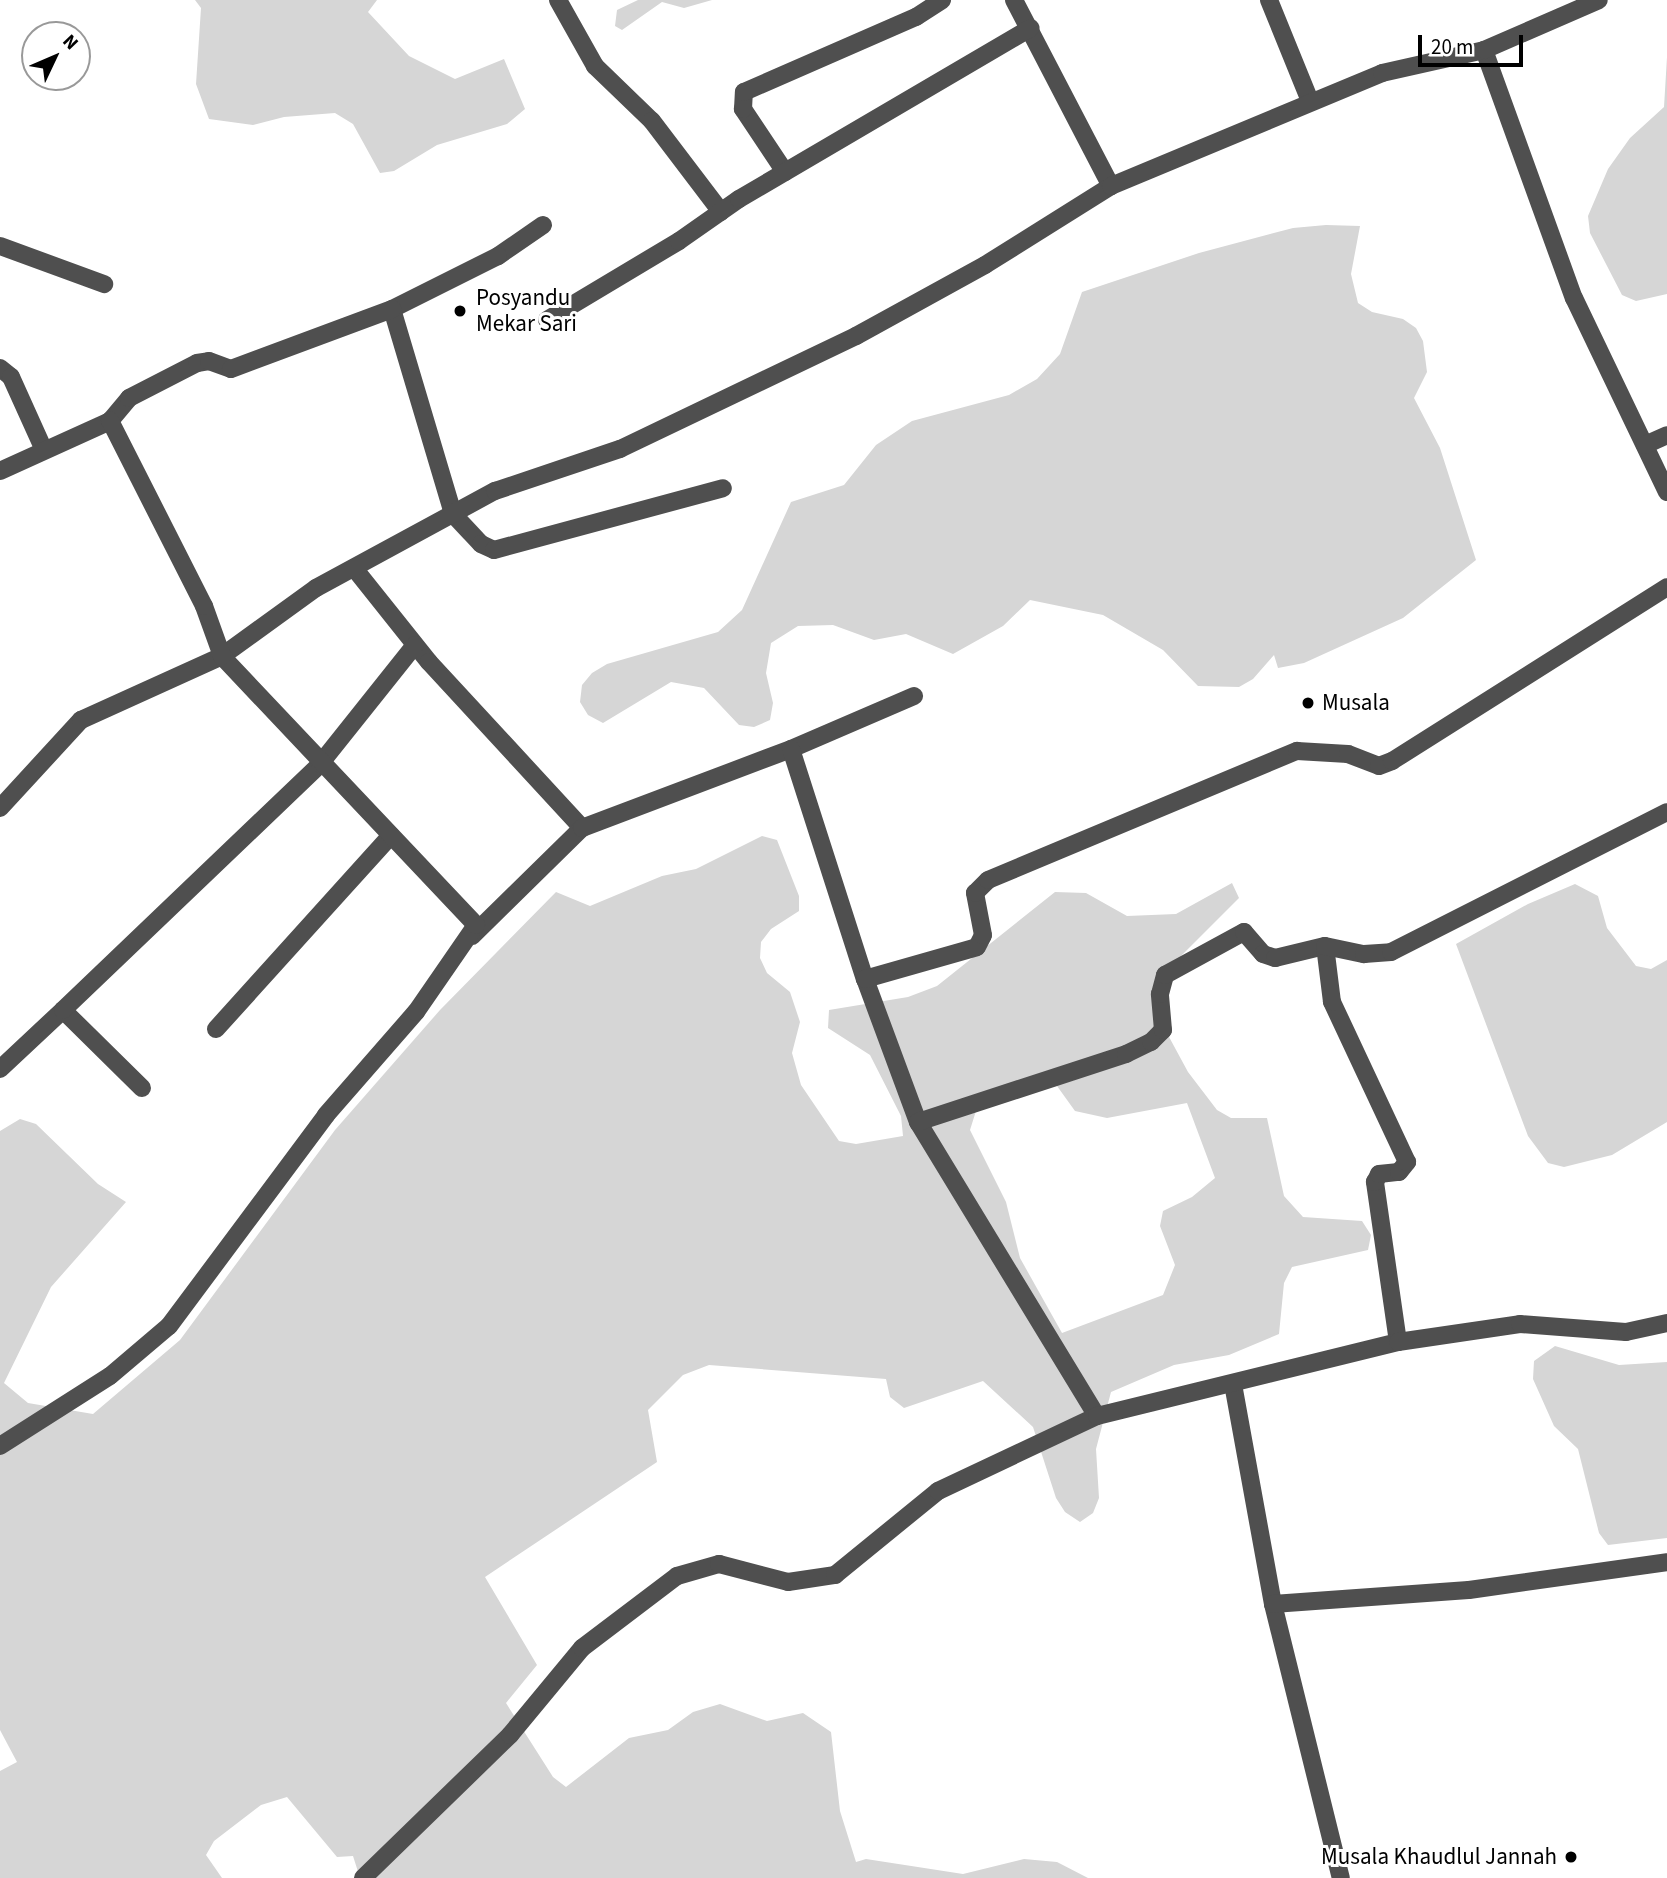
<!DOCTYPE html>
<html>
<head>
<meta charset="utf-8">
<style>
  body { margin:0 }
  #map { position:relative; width:1667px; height:1878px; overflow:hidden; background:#fff; font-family:"Source Sans 3",sans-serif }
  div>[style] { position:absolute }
  .green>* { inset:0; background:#d6d6d6 }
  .minor>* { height:18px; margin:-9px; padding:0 9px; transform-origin:9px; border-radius:9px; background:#4f4f4f }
  .dots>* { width:19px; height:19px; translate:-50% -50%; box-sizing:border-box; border:4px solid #fff; border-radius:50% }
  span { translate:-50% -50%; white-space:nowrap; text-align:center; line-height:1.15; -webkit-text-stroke:6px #fff; paint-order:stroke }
  .poi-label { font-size:23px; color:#000 }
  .left { translate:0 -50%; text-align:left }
  .right { translate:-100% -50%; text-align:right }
  .north { position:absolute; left:21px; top:21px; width:70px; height:70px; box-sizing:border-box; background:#fff; border:2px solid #999; border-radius:50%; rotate:46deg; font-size:19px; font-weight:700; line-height:28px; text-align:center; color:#000 }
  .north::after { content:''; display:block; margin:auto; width:24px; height:32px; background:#000; clip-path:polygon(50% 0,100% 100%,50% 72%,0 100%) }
  .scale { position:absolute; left:1418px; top:35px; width:105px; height:32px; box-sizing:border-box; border:4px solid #000; border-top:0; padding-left:9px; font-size:21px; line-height:24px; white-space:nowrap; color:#000; -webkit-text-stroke:5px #fff; paint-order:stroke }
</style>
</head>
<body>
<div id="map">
  <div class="green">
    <i style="clip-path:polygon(195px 0,377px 0,368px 12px,409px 56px,455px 79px,504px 59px,525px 109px,507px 124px,437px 145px,394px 171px,380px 173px,353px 124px,335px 113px,284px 117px,253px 125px,209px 119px,196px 84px,201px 8px)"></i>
    <i style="clip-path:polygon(638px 0,712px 0,684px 8px,662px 2px,622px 30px,615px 26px,617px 10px)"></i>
    <i style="clip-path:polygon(1667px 57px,1667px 294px,1636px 301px,1622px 295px,1590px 233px,1588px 216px,1608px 169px,1630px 138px,1664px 107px)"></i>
    <i style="clip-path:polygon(1326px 225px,1360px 226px,1351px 274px,1358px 303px,1372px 312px,1403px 319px,1416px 328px,1423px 341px,1427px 372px,1414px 398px,1440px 448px,1476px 560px,1403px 618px,1304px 663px,1278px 668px,1274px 655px,1253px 679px,1239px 687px,1198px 686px,1163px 650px,1103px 615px,1030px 600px,1003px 626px,953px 654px,906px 634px,874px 640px,833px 625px,798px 626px,771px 643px,766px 673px,773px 703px,770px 720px,754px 727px,739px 725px,704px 688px,671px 682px,603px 723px,588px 715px,580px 702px,582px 685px,592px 673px,607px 664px,718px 632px,742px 610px,791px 502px,844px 485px,876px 445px,912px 421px,1009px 395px,1037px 379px,1060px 354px,1082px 292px,1199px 253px,1293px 228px)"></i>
    <i style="clip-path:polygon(evenodd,762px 836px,777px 840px,799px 896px,799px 911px,771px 929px,761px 942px,760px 958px,767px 973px,790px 992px,800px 1022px,792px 1053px,801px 1085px,839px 1141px,856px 1144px,903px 1136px,901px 1116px,870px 1055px,828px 1028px,829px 1010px,908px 997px,937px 986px,1055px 892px,1086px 893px,1127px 916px,1176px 914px,1232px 883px,1239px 898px,1159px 978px,1155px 1011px,1188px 1072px,1217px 1110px,1231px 1118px,1267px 1118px,1284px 1196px,1303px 1217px,1362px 1221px,1371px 1235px,1368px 1250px,1292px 1267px,1284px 1283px,1279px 1334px,1229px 1355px,1174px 1365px,1111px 1392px,1096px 1449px,1099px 1498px,1093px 1513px,1080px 1522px,1065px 1512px,1056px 1498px,1033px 1427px,983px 1381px,904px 1408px,890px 1397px,886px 1379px,709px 1365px,683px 1375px,648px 1410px,657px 1462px,485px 1577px,537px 1665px,506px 1703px,553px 1777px,566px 1787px,629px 1738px,668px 1730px,693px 1712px,720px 1704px,767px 1721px,803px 1713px,831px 1732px,840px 1811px,856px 1862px,866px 1859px,963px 1874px,1024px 1859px,1057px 1862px,1088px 1878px,360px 1878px,353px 1856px,337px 1857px,287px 1797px,261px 1805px,214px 1841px,206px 1855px,222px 1878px,0 1878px,0 1771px,17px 1762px,0 1730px,0 1131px,20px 1119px,36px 1124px,98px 1184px,126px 1202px,51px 1287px,4px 1383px,28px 1403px,93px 1414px,180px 1340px,335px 1130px,440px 1010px,556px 892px,590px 906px,662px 876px,696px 869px,762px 836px,1057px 1086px,1075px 1111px,1107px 1118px,1187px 1103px,1215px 1178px,1192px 1197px,1163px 1211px,1160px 1226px,1175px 1265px,1163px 1295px,1062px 1333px,1020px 1258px,1006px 1202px,970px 1130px,981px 1095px,1057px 1086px)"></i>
    <i style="clip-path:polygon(1575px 884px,1598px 896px,1607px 928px,1636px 966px,1651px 969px,1667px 960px,1667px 1122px,1612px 1155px,1564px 1167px,1548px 1163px,1528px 1136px,1456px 944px,1528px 904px)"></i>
    <i style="clip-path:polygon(1555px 1346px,1619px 1365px,1667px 1362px,1667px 1538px,1608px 1545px,1599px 1533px,1578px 1449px,1554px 1426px,1533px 1379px,1534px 1361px)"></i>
  </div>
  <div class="minor">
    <i style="left:558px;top:0;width:76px;rotate:60.7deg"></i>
    <i style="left:595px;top:66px;width:79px;rotate:44deg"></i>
    <i style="left:652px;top:121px;width:114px;rotate:52.8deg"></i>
    <i style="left:1014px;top:0;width:210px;rotate:62.5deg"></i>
    <i style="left:1269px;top:0;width:109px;rotate:67.9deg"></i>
    <i style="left:1484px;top:50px;width:264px;rotate:70.1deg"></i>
    <i style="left:1574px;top:298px;width:215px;rotate:64.4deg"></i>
    <i style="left:785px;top:172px;width:76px;rotate:-123.7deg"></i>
    <i style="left:743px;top:109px;width:17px;rotate:-87deg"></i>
    <i style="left:744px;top:92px;width:188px;rotate:-23.6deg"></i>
    <i style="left:916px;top:17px;width:31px;rotate:-33deg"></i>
    <i style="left:543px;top:225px;width:55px;rotate:145.4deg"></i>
    <i style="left:498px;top:256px;width:119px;rotate:153.4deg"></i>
    <i style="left:392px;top:309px;width:214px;rotate:73.4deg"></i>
    <i style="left:453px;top:514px;width:41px;rotate:47deg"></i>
    <i style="left:481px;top:544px;width:14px;rotate:25deg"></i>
    <i style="left:494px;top:550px;width:237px;rotate:-15.1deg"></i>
    <i style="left:0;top:246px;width:111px;rotate:20.1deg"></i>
    <i style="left:547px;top:320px;width:154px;rotate:-30.9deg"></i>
    <i style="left:679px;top:241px;width:73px;rotate:-35deg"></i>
    <i style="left:739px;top:199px;width:338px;rotate:-30.4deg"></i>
    <i style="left:0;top:368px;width:14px;rotate:39deg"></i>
    <i style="left:11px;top:377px;width:78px;rotate:65.7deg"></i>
    <i style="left:1645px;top:445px;width:24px;rotate:-24deg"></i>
    <i style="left:0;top:471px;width:121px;rotate:-24.4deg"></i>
    <i style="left:110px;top:421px;width:30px;rotate:-50deg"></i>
    <i style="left:129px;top:398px;width:76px;rotate:-27.2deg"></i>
    <i style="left:197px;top:363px;width:12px;rotate:-9deg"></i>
    <i style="left:209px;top:361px;width:23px;rotate:20deg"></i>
    <i style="left:231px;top:369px;width:172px;rotate:-20.4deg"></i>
    <i style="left:354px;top:568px;width:120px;rotate:51.4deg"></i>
    <i style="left:429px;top:662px;width:226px;rotate:47.3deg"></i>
    <i style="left:791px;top:749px;width:134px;rotate:-23.3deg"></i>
    <i style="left:0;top:808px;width:120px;rotate:-47.4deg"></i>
    <i style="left:81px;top:720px;width:155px;rotate:-24.4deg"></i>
    <i style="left:222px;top:656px;width:116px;rotate:-35.9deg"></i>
    <i style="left:316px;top:588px;width:204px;rotate:-28.5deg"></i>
    <i style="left:495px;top:491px;width:132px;rotate:-18.6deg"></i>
    <i style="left:620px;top:449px;width:262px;rotate:-25.6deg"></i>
    <i style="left:856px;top:336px;width:147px;rotate:-28.8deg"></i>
    <i style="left:985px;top:265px;width:149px;rotate:-32.1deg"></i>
    <i style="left:1111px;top:186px;width:294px;rotate:-22.6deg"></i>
    <i style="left:1382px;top:73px;width:105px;rotate:-12.7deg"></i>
    <i style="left:1484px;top:50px;width:125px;rotate:-23.5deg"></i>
    <i style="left:472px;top:936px;width:154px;rotate:-44.5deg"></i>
    <i style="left:582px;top:828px;width:223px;rotate:-20.7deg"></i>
    <i style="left:791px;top:749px;width:242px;rotate:72.2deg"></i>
    <i style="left:865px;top:979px;width:153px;rotate:69.7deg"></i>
    <i style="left:918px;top:1122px;width:344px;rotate:58.7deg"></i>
    <i style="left:865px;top:979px;width:116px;rotate:-15.9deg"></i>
    <i style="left:977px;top:947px;width:13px;rotate:-63deg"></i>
    <i style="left:983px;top:935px;width:43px;rotate:-100.8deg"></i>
    <i style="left:975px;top:893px;width:18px;rotate:-45deg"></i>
    <i style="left:988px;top:880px;width:335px;rotate:-22.7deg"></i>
    <i style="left:1297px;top:751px;width:51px;rotate:3.4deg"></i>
    <i style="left:1348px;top:754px;width:33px;rotate:21deg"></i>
    <i style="left:1379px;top:766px;width:14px;rotate:-21deg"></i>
    <i style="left:1392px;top:761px;width:325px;rotate:-32.3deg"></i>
    <i style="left:216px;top:1029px;width:261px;rotate:-47.9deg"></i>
    <i style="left:0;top:1069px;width:86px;rotate:-43.1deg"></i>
    <i style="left:142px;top:1088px;width:111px;rotate:-135.4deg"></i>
    <i style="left:63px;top:1010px;width:356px;rotate:-43.7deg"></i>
    <i style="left:320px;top:764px;width:152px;rotate:-51.4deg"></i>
    <i style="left:918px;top:1122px;width:219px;rotate:-18.1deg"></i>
    <i style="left:1126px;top:1054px;width:28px;rotate:-26deg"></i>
    <i style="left:1151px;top:1042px;width:17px;rotate:-45deg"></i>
    <i style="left:1163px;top:1030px;width:36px;rotate:-95deg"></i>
    <i style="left:1160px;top:994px;width:20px;rotate:-75deg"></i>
    <i style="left:1165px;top:975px;width:90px;rotate:-28.6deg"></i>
    <i style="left:1244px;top:932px;width:29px;rotate:49deg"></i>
    <i style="left:1263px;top:954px;width:13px;rotate:18deg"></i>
    <i style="left:1275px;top:958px;width:51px;rotate:-13.5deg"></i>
    <i style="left:1398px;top:1342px;width:162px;rotate:-98.2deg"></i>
    <i style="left:1375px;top:1182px;width:9px;rotate:-63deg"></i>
    <i style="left:1379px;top:1174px;width:20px;rotate:-6deg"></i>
    <i style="left:1399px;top:1172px;width:13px;rotate:-51deg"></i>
    <i style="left:1407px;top:1162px;width:177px;rotate:-115.1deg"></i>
    <i style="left:1332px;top:1002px;width:56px;rotate:-97.1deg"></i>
    <i style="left:1325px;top:946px;width:40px;rotate:12deg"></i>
    <i style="left:1364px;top:954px;width:27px;rotate:-4deg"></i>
    <i style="left:1391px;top:952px;width:309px;rotate:-26.9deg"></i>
    <i style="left:1233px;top:1384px;width:224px;rotate:79.7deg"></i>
    <i style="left:1273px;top:1604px;width:282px;rotate:76.1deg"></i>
    <i style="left:0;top:1446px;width:130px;rotate:-32.5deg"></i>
    <i style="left:110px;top:1376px;width:77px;rotate:-40.3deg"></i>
    <i style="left:169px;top:1326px;width:263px;rotate:-53.3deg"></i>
    <i style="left:326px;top:1115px;width:137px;rotate:-48.9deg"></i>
    <i style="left:416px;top:1012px;width:106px;rotate:-55.4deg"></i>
    <i style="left:476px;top:925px;width:370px;rotate:-133.4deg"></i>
    <i style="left:222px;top:656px;width:53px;rotate:-109.8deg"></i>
    <i style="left:204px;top:606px;width:208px;rotate:-116.9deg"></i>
    <i style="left:1273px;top:1604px;width:196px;rotate:-4.1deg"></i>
    <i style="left:1469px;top:1590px;width:200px;rotate:-8deg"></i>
    <i style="left:363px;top:1878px;width:205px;rotate:-44.2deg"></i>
    <i style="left:510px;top:1735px;width:113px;rotate:-50.4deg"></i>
    <i style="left:582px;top:1648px;width:119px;rotate:-37.2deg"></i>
    <i style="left:677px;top:1576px;width:44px;rotate:-15.9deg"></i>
    <i style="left:719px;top:1564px;width:71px;rotate:14.6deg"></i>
    <i style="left:788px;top:1582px;width:48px;rotate:-8.5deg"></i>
    <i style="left:835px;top:1575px;width:133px;rotate:-39.2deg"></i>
    <i style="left:938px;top:1491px;width:176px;rotate:-25.3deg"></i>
    <i style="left:1097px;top:1416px;width:310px;rotate:-13.8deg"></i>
    <i style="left:1398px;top:1342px;width:123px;rotate:-8.4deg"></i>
    <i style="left:1520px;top:1324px;width:106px;rotate:4.3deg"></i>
    <i style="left:1626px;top:1332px;width:42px;rotate:-12.4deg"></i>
  </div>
  <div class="dots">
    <i style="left:460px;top:311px;background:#000"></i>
    <i style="left:1308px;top:703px;background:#000"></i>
    <i style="left:1571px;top:1857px;background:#000"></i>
  </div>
  <div class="poi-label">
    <span class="left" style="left:476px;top:311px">Posyandu<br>Mekar Sari</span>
    <span class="left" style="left:1322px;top:703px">Musala</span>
    <span class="right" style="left:1557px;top:1857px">Musala Khaudlul Jannah</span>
  </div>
  <div class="north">N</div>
  <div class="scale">20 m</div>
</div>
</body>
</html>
